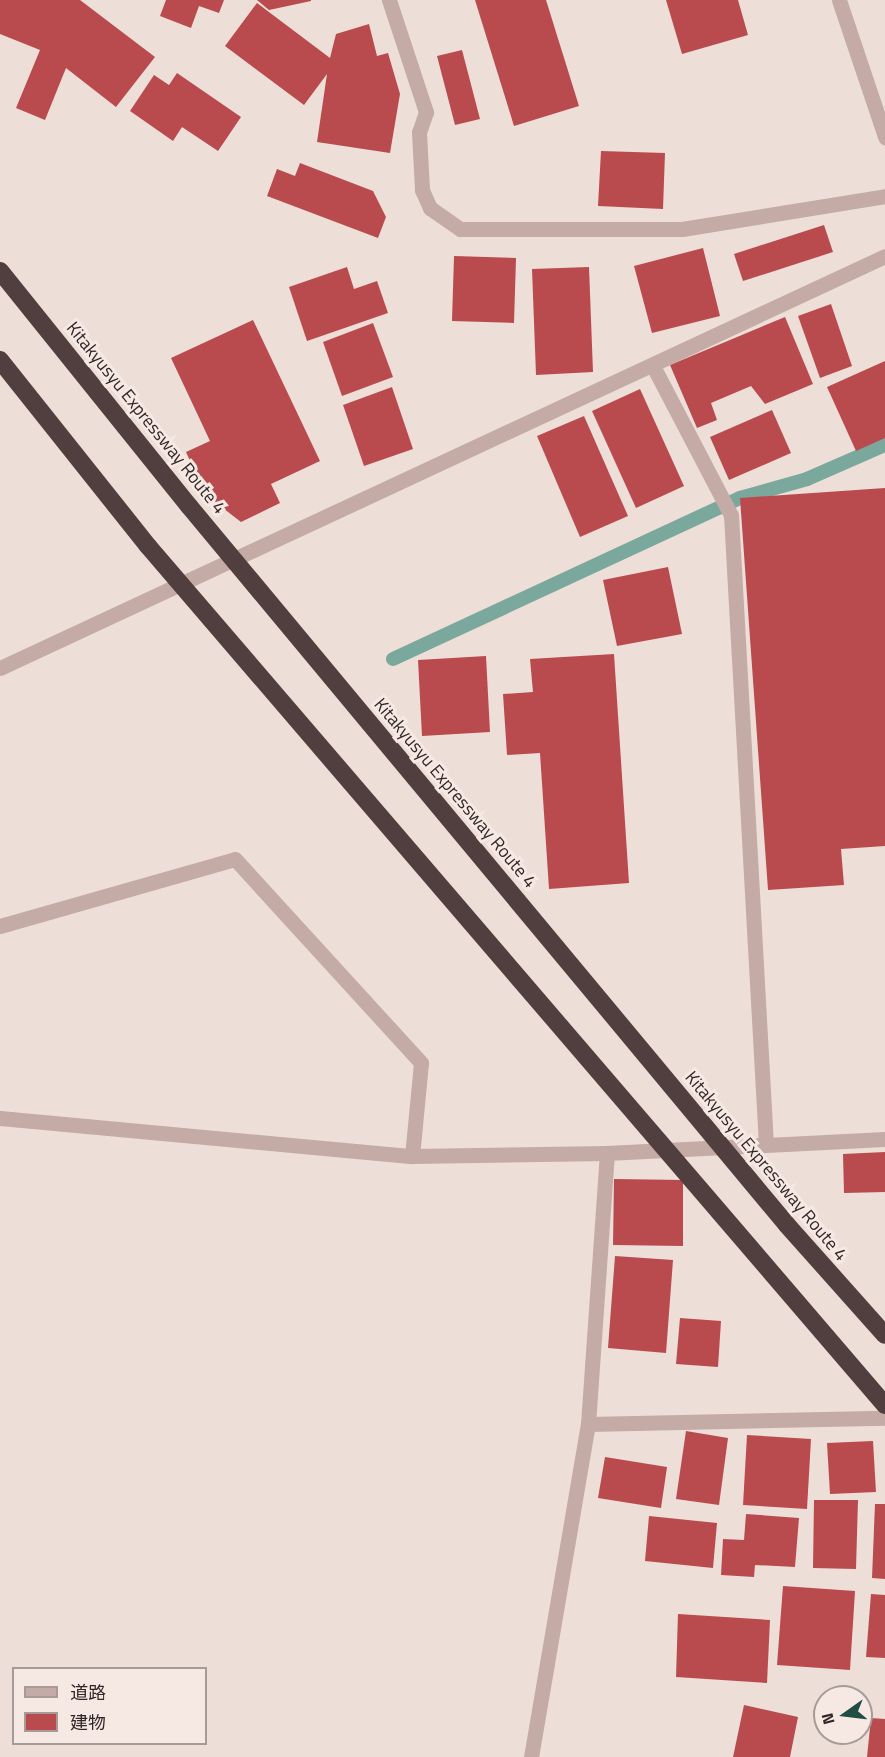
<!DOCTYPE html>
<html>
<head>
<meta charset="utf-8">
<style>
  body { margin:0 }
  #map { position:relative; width:885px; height:1757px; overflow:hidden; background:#eeded8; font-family:"Titillium Web","Noto Sans JP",sans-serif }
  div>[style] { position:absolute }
  .stream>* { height:14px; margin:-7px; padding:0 7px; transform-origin:7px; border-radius:7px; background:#7aa89d }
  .building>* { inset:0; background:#b94b4e }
  .street>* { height:15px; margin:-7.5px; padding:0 7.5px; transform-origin:7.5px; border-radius:7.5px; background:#c4aba6 }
  .highway-bridge>* { height:18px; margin:-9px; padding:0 9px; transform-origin:9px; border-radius:9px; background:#513e3e }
  span { translate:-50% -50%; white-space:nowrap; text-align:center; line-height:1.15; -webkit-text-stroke:6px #f6e9e4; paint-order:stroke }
  .street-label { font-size:18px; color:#312626 }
  .legend { position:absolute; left:12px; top:1667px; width:195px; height:78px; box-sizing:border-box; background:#f6e9e4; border:2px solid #a79b98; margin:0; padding:8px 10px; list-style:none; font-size:18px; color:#312626 }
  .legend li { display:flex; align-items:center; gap:12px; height:30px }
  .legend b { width:30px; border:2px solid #a79b98 }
  .north { position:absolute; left:813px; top:1685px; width:60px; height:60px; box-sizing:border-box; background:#f6e9e4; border:2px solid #a79b98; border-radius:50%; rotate:256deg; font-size:16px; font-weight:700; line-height:24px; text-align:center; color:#312626 }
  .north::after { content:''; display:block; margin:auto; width:21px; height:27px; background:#204e45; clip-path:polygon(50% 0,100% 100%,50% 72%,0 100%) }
</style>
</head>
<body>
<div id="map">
  <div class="stream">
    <i style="left:393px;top:659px;width:383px;rotate:-24.9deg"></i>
    <i style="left:740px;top:498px;width:70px;rotate:-15.8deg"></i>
    <i style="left:807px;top:479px;width:85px;rotate:-23.6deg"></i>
  </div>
  <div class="building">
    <i style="clip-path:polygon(0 0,80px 0,155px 57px,116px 107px,66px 68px,45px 120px,16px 108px,40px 50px,0 34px)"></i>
    <i style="clip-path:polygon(166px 0,224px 0,219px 13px,199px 6px,191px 28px,160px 16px)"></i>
    <i style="clip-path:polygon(257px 0,311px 0,311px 1px,269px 10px)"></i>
    <i style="clip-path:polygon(475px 0,546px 0,579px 106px,514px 126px)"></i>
    <i style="clip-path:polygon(666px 0,738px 0,748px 35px,682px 54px)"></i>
    <i style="clip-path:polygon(257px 3px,330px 58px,336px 34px,369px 24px,377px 56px,388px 53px,400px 94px,390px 153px,317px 142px,327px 74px,304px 105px,225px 46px)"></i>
    <i style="clip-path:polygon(462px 50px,480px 119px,455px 125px,437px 56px)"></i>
    <i style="clip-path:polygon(177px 73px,241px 117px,218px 151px,182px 127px,173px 141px,130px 111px,154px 75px,169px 85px)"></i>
    <i style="clip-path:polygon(601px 151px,665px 153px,663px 209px,598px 206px)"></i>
    <i style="clip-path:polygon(300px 163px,373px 191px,386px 217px,378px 238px,267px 196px,277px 169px,295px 176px)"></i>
    <i style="clip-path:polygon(824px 225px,833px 252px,743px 281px,734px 254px)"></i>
    <i style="clip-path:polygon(703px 248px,720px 316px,652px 333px,634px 266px)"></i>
    <i style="clip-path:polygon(454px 256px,516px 258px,514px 323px,452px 321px)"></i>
    <i style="clip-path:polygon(347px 267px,354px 289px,377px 281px,388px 313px,307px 341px,289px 287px)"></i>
    <i style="clip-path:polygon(589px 267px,593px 372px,536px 375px,532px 269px)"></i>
    <i style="clip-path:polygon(831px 304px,852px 366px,820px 378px,798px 316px)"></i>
    <i style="clip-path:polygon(785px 317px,813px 384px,765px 404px,751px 386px,711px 403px,717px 420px,697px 428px,670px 365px)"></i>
    <i style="clip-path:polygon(253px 320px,320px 461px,271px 484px,280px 503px,241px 522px,206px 495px,186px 452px,210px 441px,171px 358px)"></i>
    <i style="clip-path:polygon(373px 323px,393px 377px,342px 396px,323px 342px)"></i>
    <i style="clip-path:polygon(885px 361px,885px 438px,856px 451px,827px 387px)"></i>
    <i style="clip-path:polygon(392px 387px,413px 449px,364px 466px,343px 405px)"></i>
    <i style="clip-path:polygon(640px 389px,684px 486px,636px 508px,592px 411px)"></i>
    <i style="clip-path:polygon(772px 410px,791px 453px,729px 480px,710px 437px)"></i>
    <i style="clip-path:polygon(584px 416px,628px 516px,580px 537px,537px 436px)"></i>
    <i style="clip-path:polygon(885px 488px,885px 846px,841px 849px,844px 885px,768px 890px,740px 498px)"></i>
    <i style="clip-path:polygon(668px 567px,682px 634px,617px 646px,603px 580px)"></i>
    <i style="clip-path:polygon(614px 654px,629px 883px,549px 889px,540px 753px,507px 755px,503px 694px,533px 692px,530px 659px)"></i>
    <i style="clip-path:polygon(486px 656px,490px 732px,422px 736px,418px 660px)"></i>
    <i style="clip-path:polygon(885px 1152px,885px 1192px,844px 1193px,843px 1154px)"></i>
    <i style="clip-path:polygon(614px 1179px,683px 1180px,683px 1246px,613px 1245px)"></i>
    <i style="clip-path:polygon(615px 1256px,673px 1260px,666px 1353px,608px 1348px)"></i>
    <i style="clip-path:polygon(680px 1318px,721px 1321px,718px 1367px,676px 1364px)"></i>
    <i style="clip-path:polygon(686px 1431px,728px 1438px,719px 1505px,676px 1499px)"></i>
    <i style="clip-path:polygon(747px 1435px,811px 1439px,807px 1509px,743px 1505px)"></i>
    <i style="clip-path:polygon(873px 1441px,876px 1492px,830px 1494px,827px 1443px)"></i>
    <i style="clip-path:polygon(605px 1457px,667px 1467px,661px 1508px,598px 1498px)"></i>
    <i style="clip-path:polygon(814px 1500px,858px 1500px,856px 1569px,813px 1568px)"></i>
    <i style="clip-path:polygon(875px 1504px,885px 1504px,885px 1579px,872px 1578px)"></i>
    <i style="clip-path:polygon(746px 1514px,799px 1518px,795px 1567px,755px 1565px,754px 1577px,721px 1575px,723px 1539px,744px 1540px)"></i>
    <i style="clip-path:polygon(649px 1516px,717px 1523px,713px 1568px,645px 1561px)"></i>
    <i style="clip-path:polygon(783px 1586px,855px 1591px,850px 1670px,777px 1665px)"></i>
    <i style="clip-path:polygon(871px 1594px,885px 1595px,885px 1658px,866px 1657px)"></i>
    <i style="clip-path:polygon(678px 1614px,770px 1620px,767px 1683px,676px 1677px)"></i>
    <i style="clip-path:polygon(744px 1705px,798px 1717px,790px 1757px,733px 1757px)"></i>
    <i style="clip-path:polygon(871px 1718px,885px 1719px,885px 1757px,867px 1757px)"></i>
  </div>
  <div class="street">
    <i style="left:389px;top:0;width:118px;rotate:71.7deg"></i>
    <i style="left:426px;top:112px;width:21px;rotate:109deg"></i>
    <i style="left:419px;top:132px;width:58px;rotate:87deg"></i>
    <i style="left:422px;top:190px;width:20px;rotate:66deg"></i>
    <i style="left:430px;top:208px;width:37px;rotate:35deg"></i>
    <i style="left:460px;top:229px;width:222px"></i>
    <i style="left:682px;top:229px;width:206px;rotate:-9.2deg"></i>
    <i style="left:839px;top:0;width:145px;rotate:71.4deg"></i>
    <i style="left:653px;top:366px;width:168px;rotate:62.4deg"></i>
    <i style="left:731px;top:515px;width:630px;rotate:86.82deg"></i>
    <i style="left:0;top:668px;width:976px;rotate:-24.96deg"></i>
    <i style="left:0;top:926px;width:244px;rotate:-15.9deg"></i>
    <i style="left:235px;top:859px;width:276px;rotate:47.6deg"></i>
    <i style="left:421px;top:1063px;width:93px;rotate:95.5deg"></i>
    <i style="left:0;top:1118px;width:414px;rotate:5.3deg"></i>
    <i style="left:412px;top:1156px;width:195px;rotate:-0.9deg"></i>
    <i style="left:607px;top:1153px;width:278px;rotate:-2.9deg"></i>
    <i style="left:588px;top:1424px;width:297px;rotate:-1.2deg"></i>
    <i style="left:531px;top:1757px;width:338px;rotate:-80.3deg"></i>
    <i style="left:588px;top:1424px;width:272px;rotate:-86deg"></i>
  </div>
  <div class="highway-bridge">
    <i style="left:0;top:271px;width:302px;rotate:51.2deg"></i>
    <i style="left:189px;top:506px;width:935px;rotate:50.25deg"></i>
    <i style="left:787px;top:1225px;width:147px;rotate:48.3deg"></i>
    <i style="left:0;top:360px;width:238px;rotate:51.5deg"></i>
    <i style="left:148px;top:546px;width:1132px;rotate:49.37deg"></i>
  </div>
  <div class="street-label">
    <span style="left:146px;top:418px;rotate:51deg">Kitakyusyu Expressway Route 4</span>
    <span style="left:455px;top:793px;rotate:50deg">Kitakyusyu Expressway Route 4</span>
    <span style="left:766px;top:1166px;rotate:50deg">Kitakyusyu Expressway Route 4</span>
  </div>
  <ul class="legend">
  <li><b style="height:8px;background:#c4aba6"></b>道路</li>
  <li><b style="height:16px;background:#b94b4e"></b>建物</li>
  </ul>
  <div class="north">N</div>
</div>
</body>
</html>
